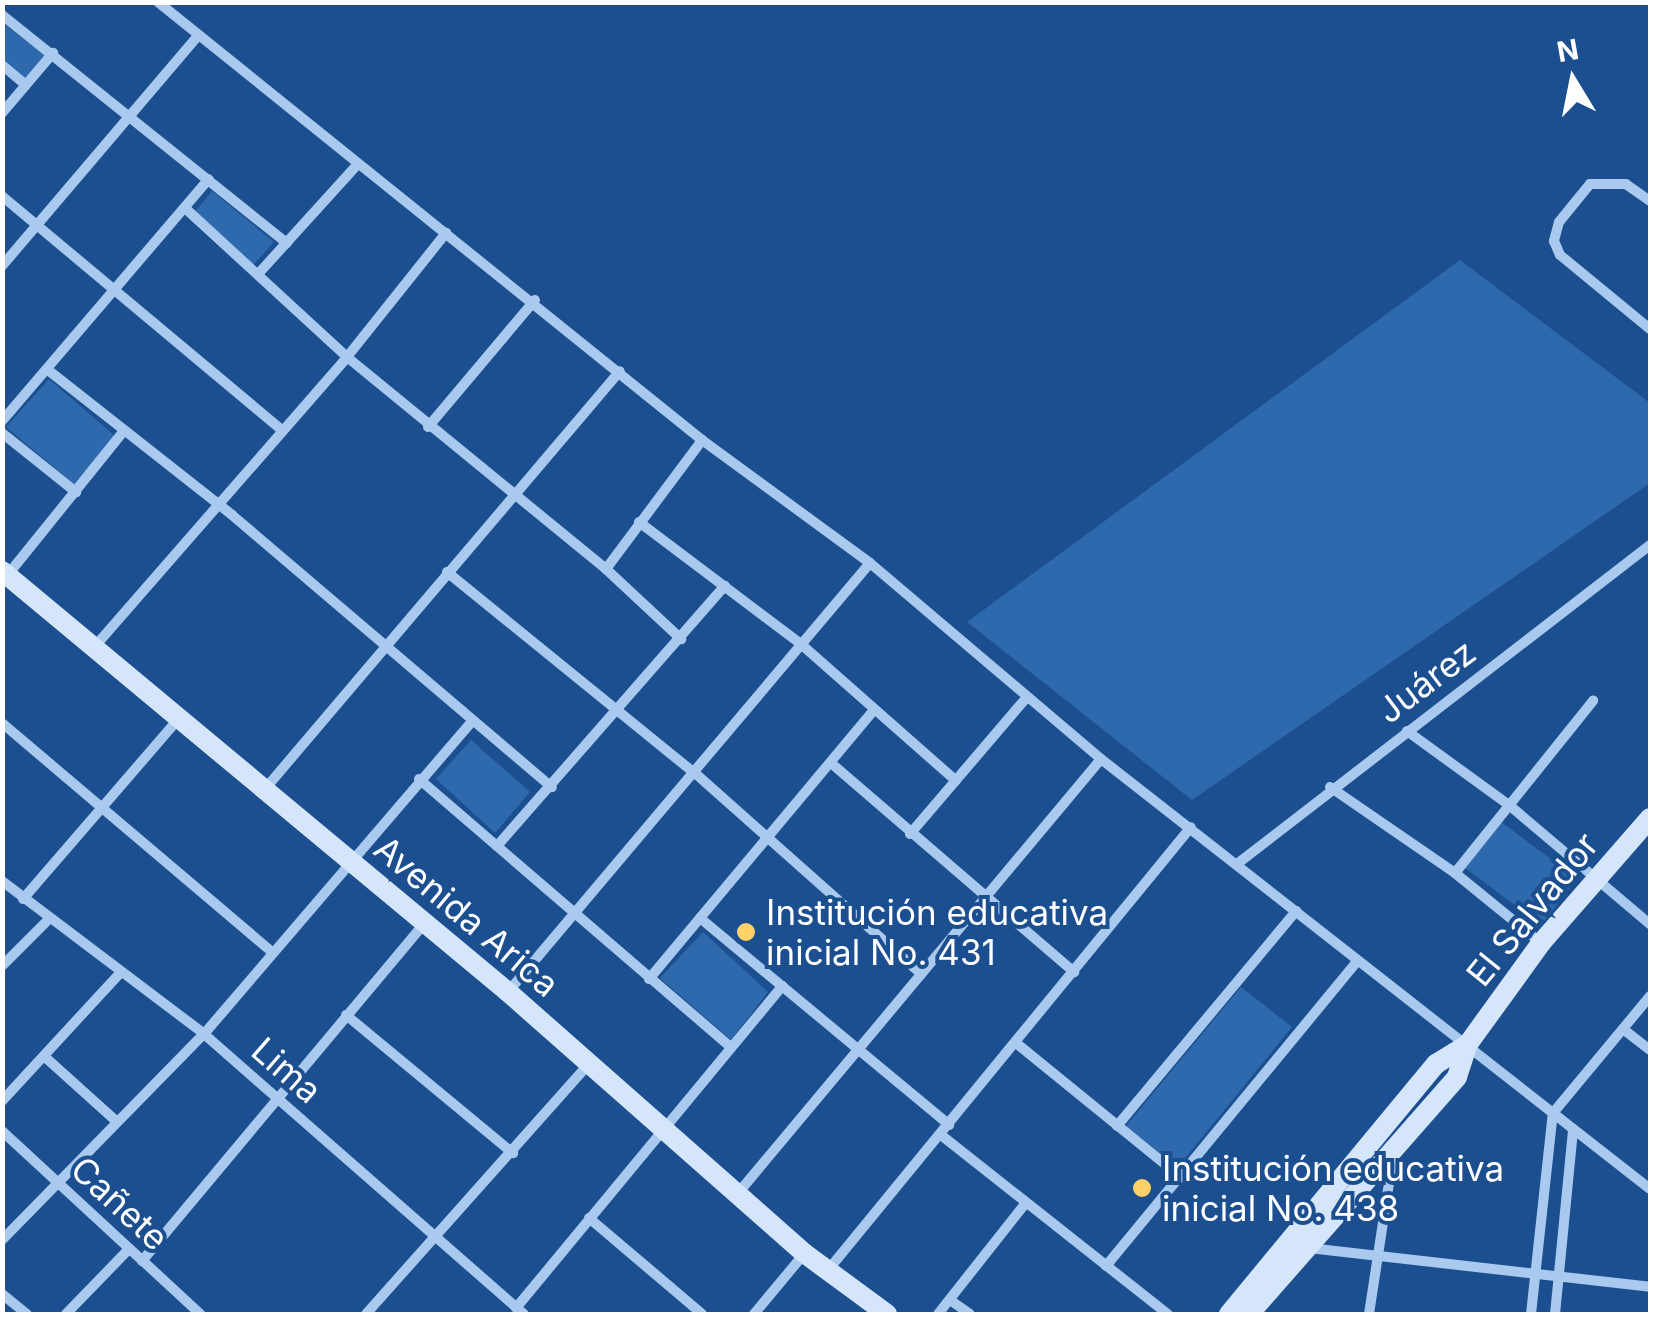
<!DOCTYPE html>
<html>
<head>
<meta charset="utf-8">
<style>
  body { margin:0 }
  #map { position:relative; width:1653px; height:1317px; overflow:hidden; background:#1b4f8f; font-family:Inter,sans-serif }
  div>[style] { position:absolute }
  .green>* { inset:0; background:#2e69ad }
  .street>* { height:10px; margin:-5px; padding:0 5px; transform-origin:5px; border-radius:5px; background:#a9c9ee }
  .secondary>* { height:20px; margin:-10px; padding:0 10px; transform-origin:10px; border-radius:10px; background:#d6e6fa }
  .dots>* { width:28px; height:28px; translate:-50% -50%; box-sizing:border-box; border:5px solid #1b4f8f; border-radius:50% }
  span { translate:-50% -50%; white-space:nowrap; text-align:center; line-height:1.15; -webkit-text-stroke:8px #1b4f8f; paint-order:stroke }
  .street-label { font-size:35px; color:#fff }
  .poi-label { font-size:35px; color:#fff }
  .left { translate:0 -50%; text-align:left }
  .frame { position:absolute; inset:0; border:5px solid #fff; pointer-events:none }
  .north { position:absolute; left:1523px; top:30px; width:100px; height:100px; -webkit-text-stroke:8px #1b4f8f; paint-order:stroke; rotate:350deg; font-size:28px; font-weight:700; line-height:40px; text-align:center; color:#fff }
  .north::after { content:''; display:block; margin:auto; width:35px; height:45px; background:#fff; clip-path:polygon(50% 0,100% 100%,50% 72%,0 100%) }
</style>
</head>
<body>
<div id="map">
  <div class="green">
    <i style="clip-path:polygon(2px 23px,46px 56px,26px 80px,3px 61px)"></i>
    <i style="clip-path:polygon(212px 191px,274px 242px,249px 270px,189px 219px)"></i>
    <i style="clip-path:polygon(1460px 260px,1650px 403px,1650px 483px,1192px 800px,967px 622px)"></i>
    <i style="clip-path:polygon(49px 379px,116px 437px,74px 484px,6px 427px)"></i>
    <i style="clip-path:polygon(471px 740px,530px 792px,495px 833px,436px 779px)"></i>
    <i style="clip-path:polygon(1500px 821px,1577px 879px,1541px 925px,1464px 867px)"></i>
    <i style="clip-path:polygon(703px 932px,768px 992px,731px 1040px,660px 978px)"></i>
    <i style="clip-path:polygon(1241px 987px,1292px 1027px,1178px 1167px,1126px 1126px)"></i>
  </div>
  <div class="street">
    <i style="left:158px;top:2px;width:698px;rotate:38.84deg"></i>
    <i style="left:702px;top:440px;width:208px;rotate:36.2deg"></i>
    <i style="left:870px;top:563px;width:303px;rotate:40.3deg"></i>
    <i style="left:1101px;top:759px;width:697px;rotate:38.07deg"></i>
    <i style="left:2px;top:15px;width:365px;rotate:38.7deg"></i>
    <i style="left:2px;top:65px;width:31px;rotate:40deg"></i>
    <i style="left:2px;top:113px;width:79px;rotate:-49.6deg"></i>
    <i style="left:2px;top:196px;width:361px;rotate:39.9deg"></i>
    <i style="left:1650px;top:201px;width:29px;rotate:-145deg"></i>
    <i style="left:1626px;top:184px;width:36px;rotate:180deg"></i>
    <i style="left:1590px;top:184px;width:49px;rotate:129.2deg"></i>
    <i style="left:1559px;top:222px;width:20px;rotate:105deg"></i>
    <i style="left:1554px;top:241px;width:15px;rotate:67deg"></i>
    <i style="left:1560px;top:255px;width:117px;rotate:39.4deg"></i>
    <i style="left:185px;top:208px;width:220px;rotate:42.6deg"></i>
    <i style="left:347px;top:357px;width:335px;rotate:39.3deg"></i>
    <i style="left:606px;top:569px;width:103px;rotate:43deg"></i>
    <i style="left:2px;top:266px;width:302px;rotate:-49.6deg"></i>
    <i style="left:259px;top:273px;width:147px;rotate:-47.8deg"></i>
    <i style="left:48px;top:370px;width:234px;rotate:38.2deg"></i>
    <i style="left:232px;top:515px;width:420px;rotate:40.4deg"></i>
    <i style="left:2px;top:421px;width:318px;rotate:-49.5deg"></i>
    <i style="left:428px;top:427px;width:166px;rotate:-49.9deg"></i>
    <i style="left:2px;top:433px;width:95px;rotate:38.6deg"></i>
    <i style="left:639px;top:522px;width:204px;rotate:37deg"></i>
    <i style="left:802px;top:645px;width:205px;rotate:41.4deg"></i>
    <i style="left:606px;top:569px;width:161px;rotate:-53.3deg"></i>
    <i style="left:447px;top:572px;width:321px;rotate:39.1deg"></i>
    <i style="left:696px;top:774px;width:301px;rotate:41.6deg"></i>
    <i style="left:6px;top:577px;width:188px;rotate:-51.1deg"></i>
    <i style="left:97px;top:644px;width:381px;rotate:-48.9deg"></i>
    <i style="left:347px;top:357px;width:159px;rotate:-51.4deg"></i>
    <i style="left:2px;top:723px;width:354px;rotate:40.3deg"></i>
    <i style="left:1407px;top:731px;width:126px;rotate:36deg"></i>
    <i style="left:1509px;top:805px;width:185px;rotate:40.2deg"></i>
    <i style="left:831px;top:763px;width:321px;rotate:40.7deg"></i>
    <i style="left:419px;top:779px;width:411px;rotate:40.7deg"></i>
    <i style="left:1330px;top:787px;width:152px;rotate:34.5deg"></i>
    <i style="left:1455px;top:873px;width:111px;rotate:39.1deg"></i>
    <i style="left:265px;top:789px;width:548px;rotate:-49.66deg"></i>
    <i style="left:910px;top:834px;width:179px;rotate:-49.5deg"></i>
    <i style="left:497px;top:846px;width:346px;rotate:-48.8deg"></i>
    <i style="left:1237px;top:864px;width:522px;rotate:-37.68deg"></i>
    <i style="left:1455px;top:873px;width:221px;rotate:-51.3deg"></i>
    <i style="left:2px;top:881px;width:253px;rotate:37.1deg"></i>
    <i style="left:204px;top:1034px;width:425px;rotate:41.2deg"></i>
    <i style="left:23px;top:899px;width:239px;rotate:-49.2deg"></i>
    <i style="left:700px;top:918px;width:324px;rotate:39.7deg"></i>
    <i style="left:2px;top:966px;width:65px;rotate:-45deg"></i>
    <i style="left:649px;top:979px;width:349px;rotate:-50.1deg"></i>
    <i style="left:508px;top:992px;width:561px;rotate:-49.84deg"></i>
    <i style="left:346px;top:1015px;width:217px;rotate:39.6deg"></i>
    <i style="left:1623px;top:1029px;width:34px;rotate:38deg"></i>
    <i style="left:1016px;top:1043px;width:213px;rotate:39.1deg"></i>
    <i style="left:45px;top:1057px;width:96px;rotate:42deg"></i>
    <i style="left:2px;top:1101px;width:173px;rotate:-47.3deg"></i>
    <i style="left:1117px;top:1126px;width:280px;rotate:-50.2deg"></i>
    <i style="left:2px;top:1131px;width:270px;rotate:42.7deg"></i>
    <i style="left:941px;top:1135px;width:289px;rotate:38.3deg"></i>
    <i style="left:739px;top:1192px;width:564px;rotate:-50.1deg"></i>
    <i style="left:589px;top:1218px;width:148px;rotate:40.3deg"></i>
    <i style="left:2px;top:1240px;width:289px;rotate:-45.6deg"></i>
    <i style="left:204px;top:1034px;width:410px;rotate:-49.4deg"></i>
    <i style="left:1309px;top:1248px;width:343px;rotate:6.5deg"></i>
    <i style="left:142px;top:1261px;width:441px;rotate:-50.1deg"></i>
    <i style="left:1106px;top:1266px;width:396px;rotate:-50.5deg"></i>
    <i style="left:829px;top:1269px;width:571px;rotate:-50.68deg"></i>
    <i style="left:2px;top:1294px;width:32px;rotate:39deg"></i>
    <i style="left:950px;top:1300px;width:24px;rotate:35deg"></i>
    <i style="left:516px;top:1308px;width:418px;rotate:-50.4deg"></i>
    <i style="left:66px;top:1314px;width:89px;rotate:-45.9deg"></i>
    <i style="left:366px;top:1314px;width:336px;rotate:-48.3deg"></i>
    <i style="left:754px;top:1314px;width:78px;rotate:-50.2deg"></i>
    <i style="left:938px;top:1314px;width:140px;rotate:-51.7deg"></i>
    <i style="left:1369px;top:1314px;width:158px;rotate:-81.3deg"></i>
    <i style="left:1531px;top:1314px;width:202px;rotate:-83.8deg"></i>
    <i style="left:1553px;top:1113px;width:152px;rotate:-50.3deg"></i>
    <i style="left:1555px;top:1314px;width:186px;rotate:-84.4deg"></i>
  </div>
  <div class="secondary">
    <i style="left:2px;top:571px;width:658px;rotate:39.76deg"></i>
    <i style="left:508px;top:992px;width:395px;rotate:41.4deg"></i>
    <i style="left:804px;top:1253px;width:103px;rotate:36.3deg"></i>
    <i style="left:1229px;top:1314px;width:325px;rotate:-50.4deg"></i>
    <i style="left:1436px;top:1064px;width:38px;rotate:-32deg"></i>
    <i style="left:1249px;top:1314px;width:315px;rotate:-48.7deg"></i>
    <i style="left:1457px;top:1077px;width:35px;rotate:-72deg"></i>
    <i style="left:1468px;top:1044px;width:125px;rotate:-54.1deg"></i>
    <i style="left:1541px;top:943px;width:166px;rotate:-48.9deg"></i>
  </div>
  <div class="dots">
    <i style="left:746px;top:932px;background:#ffd166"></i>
    <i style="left:1142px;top:1188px;background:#ffd166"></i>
  </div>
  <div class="street-label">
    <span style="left:1426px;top:681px;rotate:-37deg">Juárez</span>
    <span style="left:1532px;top:909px;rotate:-51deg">El Salvador</span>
    <span style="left:467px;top:916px;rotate:40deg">Avenida Arica</span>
    <span style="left:287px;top:1070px;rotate:41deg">Lima</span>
    <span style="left:120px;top:1203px;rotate:43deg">Cañete</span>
  </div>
  <div class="poi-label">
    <span class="left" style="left:766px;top:932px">Institución educativa<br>inicial No. 431</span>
    <span class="left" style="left:1162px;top:1188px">Institución educativa<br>inicial No. 438</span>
  </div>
  <div class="frame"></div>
  <div class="north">N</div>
</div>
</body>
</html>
